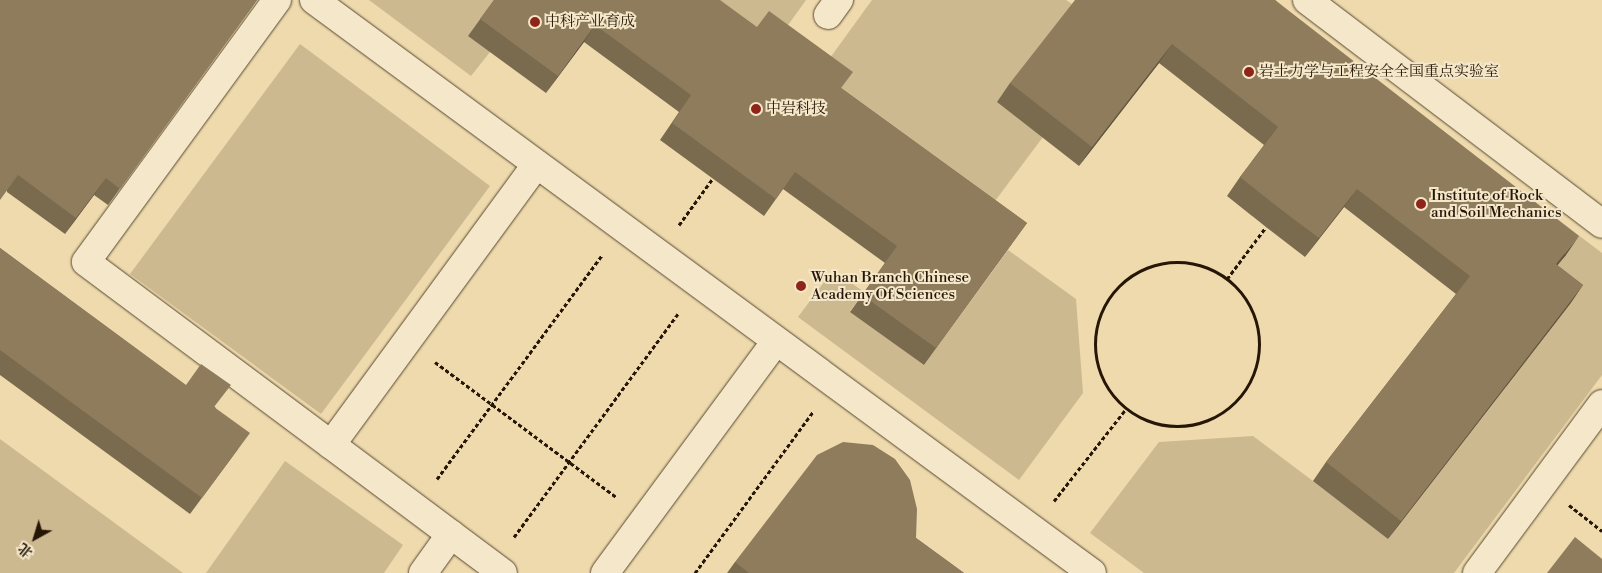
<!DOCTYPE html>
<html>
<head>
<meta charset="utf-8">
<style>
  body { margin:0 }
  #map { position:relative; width:1602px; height:573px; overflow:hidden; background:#eedaad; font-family:"Libre Bodoni","Noto Serif SC",serif }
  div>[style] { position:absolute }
  .green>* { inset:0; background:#ccb990 }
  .path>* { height:3px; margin-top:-1.5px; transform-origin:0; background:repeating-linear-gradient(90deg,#261605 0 4px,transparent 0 6.5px) }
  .path>.ring { margin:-1.5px; padding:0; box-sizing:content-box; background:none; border:3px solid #261605; border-radius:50% }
  .roads { filter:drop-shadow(0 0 1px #58472f) drop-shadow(0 0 1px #58472f) }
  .minor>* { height:28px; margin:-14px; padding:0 14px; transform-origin:14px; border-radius:14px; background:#f4e7ca }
  .wall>* { inset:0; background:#7a6b4f }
  .shaded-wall>* { inset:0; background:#635740 }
  .building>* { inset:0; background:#8e7c5c }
  .dots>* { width:14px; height:14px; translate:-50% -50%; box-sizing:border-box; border:2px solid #f4e7ca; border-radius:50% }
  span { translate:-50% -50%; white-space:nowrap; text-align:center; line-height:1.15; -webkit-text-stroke:4px #f4e7ca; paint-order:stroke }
  .poi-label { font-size:15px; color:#261605 }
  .left { translate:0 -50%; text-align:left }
  .north { position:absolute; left:10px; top:513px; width:50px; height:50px; -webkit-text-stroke:4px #f4e7ca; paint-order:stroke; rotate:219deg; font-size:14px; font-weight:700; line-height:20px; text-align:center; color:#261605 }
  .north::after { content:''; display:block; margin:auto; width:18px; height:22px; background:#261605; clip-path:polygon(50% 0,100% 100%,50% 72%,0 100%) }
</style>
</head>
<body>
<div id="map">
  <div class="green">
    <i style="clip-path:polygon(369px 0,495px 0,490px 52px,471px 76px)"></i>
    <i style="clip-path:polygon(685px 0,806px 0,776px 42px)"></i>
    <i style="clip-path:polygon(872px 0,1066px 0,1072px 4px,1043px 137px,983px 217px,819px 73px)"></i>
    <i style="clip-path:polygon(1269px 0,1602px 253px,1602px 375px,1454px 573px,1144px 573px,1090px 533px,1159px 442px,1253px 436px,1313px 481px,1543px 283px,1565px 255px)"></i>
    <i style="clip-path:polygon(300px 44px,490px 186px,321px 414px,130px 274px)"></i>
    <i style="clip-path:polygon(1008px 250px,1076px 299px,1083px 393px,1019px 480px,798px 317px,833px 270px,864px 292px,850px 311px,924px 365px)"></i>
    <i style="clip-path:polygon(0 439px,183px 573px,0 573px)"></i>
    <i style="clip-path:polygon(285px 461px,403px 545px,384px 573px,206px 573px)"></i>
  </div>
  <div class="path">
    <i style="left:679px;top:225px;width:58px;rotate:-54.1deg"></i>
    <i class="ring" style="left:1095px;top:262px;width:161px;height:161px"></i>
    <i style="left:1227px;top:279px;width:65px;rotate:-53.1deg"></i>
    <i style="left:435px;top:362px;width:226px;rotate:36.7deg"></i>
    <i style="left:437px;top:479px;width:278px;rotate:-53.6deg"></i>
    <i style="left:1054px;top:501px;width:117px;rotate:-52deg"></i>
    <i style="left:1569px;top:505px;width:42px;rotate:38.2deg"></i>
    <i style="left:514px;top:537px;width:279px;rotate:-53.7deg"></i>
    <i style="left:695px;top:573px;width:200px;rotate:-53.8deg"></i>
  </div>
  <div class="roads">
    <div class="minor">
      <i style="left:277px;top:0;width:324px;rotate:126.1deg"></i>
      <i style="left:86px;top:262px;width:520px;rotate:36.72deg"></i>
      <i style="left:314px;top:0;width:966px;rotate:36.37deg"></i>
      <i style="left:1307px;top:0;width:370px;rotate:37.2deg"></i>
      <i style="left:828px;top:15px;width:19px;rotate:-54deg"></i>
      <i style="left:331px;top:445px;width:348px;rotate:-53.8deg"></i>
      <i style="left:423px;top:573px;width:48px;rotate:-54.3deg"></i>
      <i style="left:605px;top:573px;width:288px;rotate:-53.6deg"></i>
      <i style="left:1477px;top:573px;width:210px;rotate:-53.5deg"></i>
    </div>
  </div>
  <div class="wall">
    <i style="clip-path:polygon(0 0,257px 0,108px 205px,94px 195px,65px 234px,7px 192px)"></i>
    <i style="clip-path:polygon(494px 0,841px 88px,1027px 223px,924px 365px,850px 312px,885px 263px,783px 189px,764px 216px,660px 140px,679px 112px,584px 42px,546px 93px,468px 36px)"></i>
    <i style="clip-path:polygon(1275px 0,1566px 255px,1557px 265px,1583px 285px,1570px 304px,1388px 539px,1313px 481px,1326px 462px,1456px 294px,1344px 207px,1305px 257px,1266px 227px,1227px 196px,1240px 177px,1264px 145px,1159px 63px,1079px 166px,997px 102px,1010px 83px)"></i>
    <i style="clip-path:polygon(0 248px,215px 407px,238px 449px,190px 514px,0 375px)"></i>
    <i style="clip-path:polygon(916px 538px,964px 573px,727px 573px,735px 562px)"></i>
  </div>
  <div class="shaded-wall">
    <i style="clip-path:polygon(595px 25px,584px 42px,546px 93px,558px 76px)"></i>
    <i style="clip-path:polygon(1172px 44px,1159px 63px,1079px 166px,1092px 147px)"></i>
    <i style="clip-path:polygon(106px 178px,94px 195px,65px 234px,76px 218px)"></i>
    <i style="clip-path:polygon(1357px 189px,1344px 207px,1305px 257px,1319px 238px)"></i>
    <i style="clip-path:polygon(1579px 236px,1566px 255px,1543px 283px,1556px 264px)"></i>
    <i style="clip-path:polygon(1583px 285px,1570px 304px,1388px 539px,1401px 521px)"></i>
  </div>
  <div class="building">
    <i style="clip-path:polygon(0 0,257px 0,120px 189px,106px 178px,76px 218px,18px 175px,0 200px)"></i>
    <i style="clip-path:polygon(494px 0,720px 0,757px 27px,769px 11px,853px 72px,841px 88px,1027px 223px,936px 348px,862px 295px,897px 246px,795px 172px,776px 199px,672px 123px,691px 95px,595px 25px,558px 76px,480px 19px)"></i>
    <i style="clip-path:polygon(1075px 0,1275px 0,1579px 236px,1556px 264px,1583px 285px,1401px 521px,1326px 462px,1470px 276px,1357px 189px,1319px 238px,1279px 208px,1240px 177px,1278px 127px,1172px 44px,1092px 147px,1010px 83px)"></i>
    <i style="clip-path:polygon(0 248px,186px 385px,201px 364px,231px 385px,214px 407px,250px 433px,202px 498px,0 350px)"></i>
    <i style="clip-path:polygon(843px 442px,873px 445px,895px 459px,910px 480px,917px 509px,916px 538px,964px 573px,749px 573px,735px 562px,817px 455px)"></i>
    <i style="clip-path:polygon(1575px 537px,1602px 559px,1602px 573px,1547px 573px)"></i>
  </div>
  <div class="dots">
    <i style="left:535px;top:22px;background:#8f2418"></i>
    <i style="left:1249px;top:72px;background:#8f2418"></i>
    <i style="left:756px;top:109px;background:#8f2418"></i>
    <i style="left:1421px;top:204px;background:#8f2418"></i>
    <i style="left:801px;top:286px;background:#8f2418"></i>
  </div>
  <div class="poi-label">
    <span class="left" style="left:545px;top:22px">中科产业育成</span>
    <span class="left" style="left:1259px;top:72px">岩土力学与工程安全全国重点实验室</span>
    <span class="left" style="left:766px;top:109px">中岩科技</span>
    <span class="left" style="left:1431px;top:204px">Institute of Rock<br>and Soil Mechanics</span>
    <span class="left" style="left:811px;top:286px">Wuhan Branch Chinese<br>Academy Of Sciences</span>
  </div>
  <div class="north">北</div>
</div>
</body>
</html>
